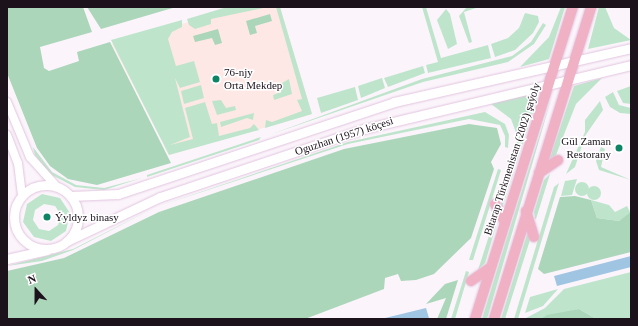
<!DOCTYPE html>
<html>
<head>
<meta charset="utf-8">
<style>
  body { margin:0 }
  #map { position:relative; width:638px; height:326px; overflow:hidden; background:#fbf5fb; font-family:"Times New Roman",serif }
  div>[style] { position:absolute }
  .education>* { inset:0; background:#fee8e5 }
  .green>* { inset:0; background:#bee5cc }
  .round { border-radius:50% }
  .forest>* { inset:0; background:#abd6ba }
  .water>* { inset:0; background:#9fc5e3 }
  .roads { filter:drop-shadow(0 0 1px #e2c4df) drop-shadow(0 0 1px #e2c4df) }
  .tertiary>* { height:8px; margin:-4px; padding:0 4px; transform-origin:4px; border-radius:4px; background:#fff }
  .secondary>* { height:9px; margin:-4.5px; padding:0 4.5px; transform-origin:4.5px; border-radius:4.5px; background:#fff }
  .secondary>.ring { margin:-4.5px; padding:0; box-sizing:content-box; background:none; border:9px solid #fff; border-radius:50% }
  .primary>* { height:10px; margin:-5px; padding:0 5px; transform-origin:5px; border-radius:5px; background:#f1b1c4 }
  .dots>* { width:11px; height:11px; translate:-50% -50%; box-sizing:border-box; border:2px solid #fff; border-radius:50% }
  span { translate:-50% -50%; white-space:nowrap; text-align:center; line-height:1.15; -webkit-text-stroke:3px #fff; paint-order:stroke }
  .poi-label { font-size:11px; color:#1c121c }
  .left { translate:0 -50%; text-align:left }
  .right { translate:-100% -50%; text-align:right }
  .street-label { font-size:11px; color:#1c121c }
  .frame { position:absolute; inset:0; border:8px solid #1c121c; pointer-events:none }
  .north { position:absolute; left:16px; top:270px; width:40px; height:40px; -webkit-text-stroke:3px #fff; paint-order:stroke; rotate:339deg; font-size:11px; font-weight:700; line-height:16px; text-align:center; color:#1c121c }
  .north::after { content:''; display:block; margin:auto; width:14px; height:18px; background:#1c121c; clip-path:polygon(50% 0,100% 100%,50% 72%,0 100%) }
</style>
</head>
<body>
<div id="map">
  <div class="education">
    <i style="clip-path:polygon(241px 7px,280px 7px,312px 114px,169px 155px,112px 44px)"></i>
  </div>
  <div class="green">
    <i style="clip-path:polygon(227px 7px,268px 7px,211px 19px,211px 24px,195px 29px,189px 25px,187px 19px)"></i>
    <i style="clip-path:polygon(276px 7px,280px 7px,312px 114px,265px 128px,266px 120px,272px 122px,302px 111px,297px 100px,302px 99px)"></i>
    <i style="clip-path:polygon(422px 7px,426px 7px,441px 58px,488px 45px,491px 58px,428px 73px,426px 65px,438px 62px)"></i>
    <i style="clip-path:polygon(467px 7px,479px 7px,464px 12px,472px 42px,469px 43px,459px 16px)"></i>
    <i style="clip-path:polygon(561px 7px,565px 7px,549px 59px,520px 67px,549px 37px)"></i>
    <i style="clip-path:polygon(599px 7px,605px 7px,614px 28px,631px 40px,588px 49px)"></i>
    <i style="clip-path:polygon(446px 9px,450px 14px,457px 44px,448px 49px,437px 20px)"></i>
    <i style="clip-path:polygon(525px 13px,538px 16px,539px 22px,533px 33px,515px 50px,495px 57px,491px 44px,508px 38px,519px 28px)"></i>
    <i style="clip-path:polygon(182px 20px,182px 27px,172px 32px,168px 39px,176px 66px,194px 61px,200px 82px,180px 88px,175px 78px,190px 137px,170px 145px,193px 139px,185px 108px,205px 102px,212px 124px,217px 123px,219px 136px,250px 128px,254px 124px,259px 130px,169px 155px,111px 40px)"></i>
    <i style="clip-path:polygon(543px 23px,546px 25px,534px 44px,508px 62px,423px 82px,269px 135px,422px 79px,512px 56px,531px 42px)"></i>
    <i style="clip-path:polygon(423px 66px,425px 73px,388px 87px,384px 78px)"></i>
    <i style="clip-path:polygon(382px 78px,385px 88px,361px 98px,358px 86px)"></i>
    <i style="clip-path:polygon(602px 78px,576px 104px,556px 155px,549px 161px,574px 86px)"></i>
    <i style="clip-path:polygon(289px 79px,292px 94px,274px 100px,273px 95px,281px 92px,282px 83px)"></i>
    <i style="clip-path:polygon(201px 85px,204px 98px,184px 104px,181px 91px)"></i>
    <i style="clip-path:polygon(631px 86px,631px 104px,623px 103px,617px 91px)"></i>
    <i style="clip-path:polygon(355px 87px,358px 100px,321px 113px,317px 98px)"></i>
    <i style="clip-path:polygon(613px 92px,619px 105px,631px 108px,631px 114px,620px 113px,610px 107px,605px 97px)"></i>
    <i style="clip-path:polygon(532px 94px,537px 99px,501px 211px,501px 200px,518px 138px,511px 119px,491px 104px)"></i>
    <i style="clip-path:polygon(552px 96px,487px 319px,482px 319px,510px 228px)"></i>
    <i style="clip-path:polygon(221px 100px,226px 108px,235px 106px,236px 110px,217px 115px,212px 101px)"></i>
    <i style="clip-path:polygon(600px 101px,603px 110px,585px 136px,575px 167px,566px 174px,585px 132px,585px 120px)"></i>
    <i style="clip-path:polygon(485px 112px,505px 124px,509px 135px,508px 148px,505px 147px,505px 136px,500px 125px,469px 119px,348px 144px,159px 206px,348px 142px)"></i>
    <i style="clip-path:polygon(254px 113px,253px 120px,247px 118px,221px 127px,220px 122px)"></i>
    <i style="clip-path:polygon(261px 137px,259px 140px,147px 177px,147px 175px)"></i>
    <i style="clip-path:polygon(33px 147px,52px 172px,76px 185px,104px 188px,142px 178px,104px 190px,75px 187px,50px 174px,35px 155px)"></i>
    <i style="clip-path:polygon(601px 147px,605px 149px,601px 167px,631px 180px,599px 170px,596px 161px)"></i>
    <i style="clip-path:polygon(498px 169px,501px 170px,473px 260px,469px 260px)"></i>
    <i style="clip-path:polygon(550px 174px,536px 219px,535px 219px,534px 212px,544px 180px)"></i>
    <i style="clip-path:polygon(577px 179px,572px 195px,561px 196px,565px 181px)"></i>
    <i class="round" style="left:575px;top:182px;width:14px;height:14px"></i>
    <i style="clip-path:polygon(559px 183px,518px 319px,514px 319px,554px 187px)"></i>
    <i class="round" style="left:587px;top:186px;width:14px;height:14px"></i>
    <i style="clip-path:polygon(evenodd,42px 194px,60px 198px,70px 213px,66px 231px,51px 241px,34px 237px,23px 222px,27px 204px,42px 194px,44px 204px,55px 206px,61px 215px,58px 225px,49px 231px,39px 229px,33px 220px,35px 210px,44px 204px)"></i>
    <i style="clip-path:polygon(591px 200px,609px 205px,615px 212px,627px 206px,631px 214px,619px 221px,597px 218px)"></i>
    <i style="clip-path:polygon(154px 208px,73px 250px,42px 261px,7px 266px,73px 249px)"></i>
    <i style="clip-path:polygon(495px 217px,496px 226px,485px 263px,478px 270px)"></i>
    <i style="clip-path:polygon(529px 228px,530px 240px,505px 319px,501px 319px)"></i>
    <i style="clip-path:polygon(466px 271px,469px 272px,455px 319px,451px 319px)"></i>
    <i style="clip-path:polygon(631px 272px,631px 319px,596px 319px,579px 309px,541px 319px,526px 318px,545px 308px,564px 289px)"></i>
    <i style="clip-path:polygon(558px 289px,543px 306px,525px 313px,530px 297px)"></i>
  </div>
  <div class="forest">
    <i style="clip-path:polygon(7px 7px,83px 7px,92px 32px,40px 47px,44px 68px,49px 71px,79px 61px,77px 52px,110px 42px,171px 163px,97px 185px,68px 179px,50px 166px,37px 148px,7px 73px)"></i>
    <i style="clip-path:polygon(87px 7px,176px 7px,101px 29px)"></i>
    <i style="clip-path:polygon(270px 14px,272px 21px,255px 26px,257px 33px,250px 35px,246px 21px)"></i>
    <i style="clip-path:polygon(218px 29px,222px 43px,215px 45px,212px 38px,195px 42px,193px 36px)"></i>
    <i style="clip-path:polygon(469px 124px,497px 128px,501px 144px,491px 162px,494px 169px,471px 238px,434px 274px,416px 280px,401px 281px,398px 274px,385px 278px,384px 289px,305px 319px,7px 319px,7px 271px,64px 258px,159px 212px,344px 149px)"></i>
    <i style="clip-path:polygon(575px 196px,591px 200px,597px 218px,619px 221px,631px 212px,631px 252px,544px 274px,538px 269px,560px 197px)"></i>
    <i style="clip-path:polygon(458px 280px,446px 319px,437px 319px,446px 298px,426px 304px,445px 284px)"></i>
    <i style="clip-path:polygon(579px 309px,596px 319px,541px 319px,547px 315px)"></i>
  </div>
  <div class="water">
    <i style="clip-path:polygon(631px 256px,631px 267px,557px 286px,554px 276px)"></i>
    <i style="clip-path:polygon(426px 308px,429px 318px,381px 319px)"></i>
  </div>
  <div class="roads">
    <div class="tertiary">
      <i style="left:7px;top:102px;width:60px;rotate:67.3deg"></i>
      <i style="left:30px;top:157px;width:40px;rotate:48deg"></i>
      <i style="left:7px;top:135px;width:30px;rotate:69deg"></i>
      <i style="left:18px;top:163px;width:34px;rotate:83deg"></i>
    </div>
    <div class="secondary">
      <i class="ring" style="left:14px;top:185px;width:55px;height:55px"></i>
      <i style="left:71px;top:196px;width:47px;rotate:-2.4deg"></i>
      <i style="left:118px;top:194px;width:291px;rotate:-18.4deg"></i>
      <i style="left:394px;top:102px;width:243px;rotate:-12.8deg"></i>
      <i style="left:67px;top:241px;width:103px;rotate:-25.3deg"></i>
      <i style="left:160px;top:197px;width:214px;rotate:-18.5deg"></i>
      <i style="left:363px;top:129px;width:276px;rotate:-13.4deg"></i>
      <i style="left:7px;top:259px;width:41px;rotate:-12.7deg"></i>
    </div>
    <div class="primary">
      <i style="left:539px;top:173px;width:23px;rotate:-34deg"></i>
      <i style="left:495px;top:204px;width:21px;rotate:61deg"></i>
      <i style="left:526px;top:211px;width:27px;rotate:73deg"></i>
      <i style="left:471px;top:281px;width:24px;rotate:-35deg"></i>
      <i style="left:475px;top:319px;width:327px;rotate:-72.6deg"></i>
      <i style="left:494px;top:319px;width:327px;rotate:-72.7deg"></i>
    </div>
  </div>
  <div class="dots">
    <i style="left:216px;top:79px;background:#0d8464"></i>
    <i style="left:619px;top:148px;background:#0d8464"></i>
    <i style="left:47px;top:217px;background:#0d8464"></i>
  </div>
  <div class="poi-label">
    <span class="left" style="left:224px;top:79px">76-njy<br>Orta Mekdep</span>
    <span class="right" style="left:611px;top:148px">Gül Zaman<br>Restorany</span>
    <span class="left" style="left:55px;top:217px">Ýyldyz binasy</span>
  </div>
  <div class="street-label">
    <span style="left:344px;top:136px;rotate:-18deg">Oguzhan (1957) köçesi</span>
    <span style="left:512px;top:159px;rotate:-72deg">Bitarap Türkmenistan (2002) şaýoly</span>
  </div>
  <div class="frame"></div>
  <div class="north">N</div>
</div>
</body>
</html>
